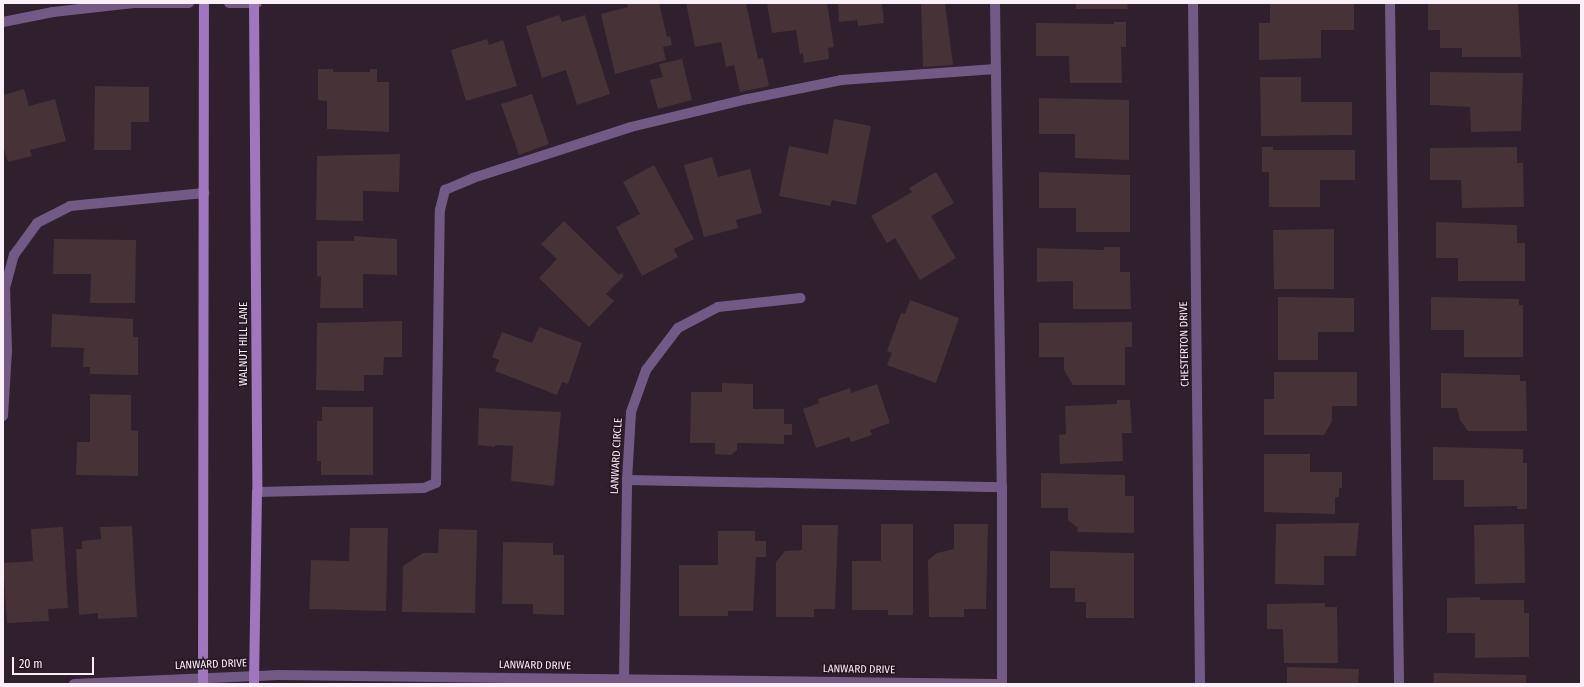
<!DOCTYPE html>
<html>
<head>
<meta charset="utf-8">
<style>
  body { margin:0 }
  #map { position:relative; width:1584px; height:687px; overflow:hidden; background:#301f2c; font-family:"Fira Sans Condensed",sans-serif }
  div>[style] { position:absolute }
  .building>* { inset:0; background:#473238 }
  .service>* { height:10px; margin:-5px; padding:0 5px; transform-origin:5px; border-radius:5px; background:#735a86 }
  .minor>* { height:10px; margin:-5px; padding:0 5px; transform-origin:5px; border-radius:5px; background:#735a86 }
  .secondary>* { height:10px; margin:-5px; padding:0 5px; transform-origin:5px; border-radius:5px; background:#a076be }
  span { translate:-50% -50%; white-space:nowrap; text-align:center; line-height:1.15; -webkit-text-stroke:3px #261622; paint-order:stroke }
  .street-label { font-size:11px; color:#faeef7 }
  .frame { position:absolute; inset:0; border:4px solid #faeef7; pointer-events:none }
  .scale { position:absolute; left:12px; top:657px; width:82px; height:18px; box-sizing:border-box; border:2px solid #faeef7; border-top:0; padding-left:5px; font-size:12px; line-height:14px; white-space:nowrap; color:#faeef7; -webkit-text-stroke:3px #261622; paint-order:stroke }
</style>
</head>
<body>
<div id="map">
  <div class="building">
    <i style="clip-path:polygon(627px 3px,659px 3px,667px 37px,670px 36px,672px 45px,663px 47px,666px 60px,615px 74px,601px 14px,628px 7px)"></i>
    <i style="clip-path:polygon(686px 3px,746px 3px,758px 59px,763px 58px,769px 86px,740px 92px,734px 65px,726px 67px,721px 42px,695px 47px)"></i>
    <i style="clip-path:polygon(767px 3px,827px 3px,834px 47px,828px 48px,829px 59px,804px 63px,803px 53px,800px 54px,796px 30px,772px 33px)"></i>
    <i style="clip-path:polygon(838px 3px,882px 3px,884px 23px,858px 26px,857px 20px,839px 22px)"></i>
    <i style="clip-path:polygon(921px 3px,945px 3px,953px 65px,923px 67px)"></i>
    <i style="clip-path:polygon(1076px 3px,1127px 3px,1128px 9px,1076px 9px)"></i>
    <i style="clip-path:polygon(1270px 3px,1354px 3px,1354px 30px,1321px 30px,1321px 58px,1259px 60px,1259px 23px,1270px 23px)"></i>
    <i style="clip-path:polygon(1428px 3px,1518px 3px,1521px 57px,1462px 57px,1462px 48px,1440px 48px,1440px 30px,1428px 30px)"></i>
    <i style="clip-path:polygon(559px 15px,562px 22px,585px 15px,610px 94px,577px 105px,566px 70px,542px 78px,526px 26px)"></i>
    <i style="clip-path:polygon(1114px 22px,1126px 22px,1126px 47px,1121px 47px,1122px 83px,1070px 83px,1069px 56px,1036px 56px,1036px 23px,1114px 24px)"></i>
    <i style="clip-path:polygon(487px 39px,489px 45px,503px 40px,517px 86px,466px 101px,451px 50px)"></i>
    <i style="clip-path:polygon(682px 59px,692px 100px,658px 109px,650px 80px,663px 77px,659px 64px)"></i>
    <i style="clip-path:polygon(318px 69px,333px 69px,333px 72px,370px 72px,370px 69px,377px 69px,377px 82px,389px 82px,389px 132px,327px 129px,327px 101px,318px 100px)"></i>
    <i style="clip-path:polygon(1430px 72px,1523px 73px,1521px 131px,1471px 132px,1470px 107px,1430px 105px)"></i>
    <i style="clip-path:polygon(1260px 77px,1301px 77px,1301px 102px,1352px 102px,1352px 135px,1261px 136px)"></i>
    <i style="clip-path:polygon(95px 86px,149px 87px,149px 122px,131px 122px,131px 150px,94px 150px)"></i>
    <i style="clip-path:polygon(24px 89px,29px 106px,55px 99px,66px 141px,30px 150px,32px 156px,8px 162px,3px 145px,3px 95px)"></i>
    <i style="clip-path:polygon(532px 94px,549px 144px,519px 155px,501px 104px)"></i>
    <i style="clip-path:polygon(1039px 98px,1129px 100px,1129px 160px,1075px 158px,1075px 134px,1039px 134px)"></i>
    <i style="clip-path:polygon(834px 119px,871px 126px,856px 205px,832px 200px,830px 206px,779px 196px,789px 146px,828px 154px)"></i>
    <i style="clip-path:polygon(1262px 147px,1273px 147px,1273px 150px,1355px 150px,1355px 180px,1320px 180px,1320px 207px,1269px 207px,1269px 172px,1262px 172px)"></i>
    <i style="clip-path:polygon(1517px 147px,1517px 163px,1523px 163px,1524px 207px,1462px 208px,1461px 180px,1430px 180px,1430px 148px)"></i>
    <i style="clip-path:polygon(400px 154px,399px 192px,363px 191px,363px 221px,316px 220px,317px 156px)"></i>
    <i style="clip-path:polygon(712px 157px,718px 177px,750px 169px,762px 213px,736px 220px,738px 228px,704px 237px,684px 165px)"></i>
    <i style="clip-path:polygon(654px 165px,694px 239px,674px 249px,678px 257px,642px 276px,616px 227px,640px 214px,623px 182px)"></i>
    <i style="clip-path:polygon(936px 172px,954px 203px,931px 216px,956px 258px,920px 280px,895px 238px,887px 243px,871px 216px,912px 192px,909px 188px)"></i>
    <i style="clip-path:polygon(1039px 172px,1130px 175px,1130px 232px,1076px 232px,1076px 208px,1039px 208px)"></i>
    <i style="clip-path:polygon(564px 221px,619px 275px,621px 273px,624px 276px,606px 294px,614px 301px,589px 327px,539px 278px,557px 259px,541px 244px)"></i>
    <i style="clip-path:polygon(1436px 222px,1517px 225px,1517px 243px,1525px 243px,1525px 281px,1458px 281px,1458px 258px,1436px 258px)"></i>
    <i style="clip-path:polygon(1334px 229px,1334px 289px,1274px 289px,1273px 230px)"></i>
    <i style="clip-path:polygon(354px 236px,397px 239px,397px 275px,363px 274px,363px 308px,320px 308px,321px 277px,317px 276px,317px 241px,354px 241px)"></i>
    <i style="clip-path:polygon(54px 239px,136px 240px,135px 303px,90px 303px,91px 274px,53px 274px)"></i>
    <i style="clip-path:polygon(1104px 247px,1120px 247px,1120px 272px,1130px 272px,1131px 309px,1073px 309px,1073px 281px,1037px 282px,1037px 248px,1104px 250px)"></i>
    <i style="clip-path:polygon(1278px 297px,1354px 298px,1354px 332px,1318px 332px,1318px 360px,1278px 360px)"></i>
    <i style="clip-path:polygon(1431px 297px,1519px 299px,1519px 305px,1523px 305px,1523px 357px,1464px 357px,1464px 330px,1431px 330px)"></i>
    <i style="clip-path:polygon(910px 300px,959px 318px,936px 383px,887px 365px,892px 353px,887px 351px,901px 313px,905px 314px)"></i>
    <i style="clip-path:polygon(52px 314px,133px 319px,133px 337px,138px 337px,138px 375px,90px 374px,90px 367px,83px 367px,84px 348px,51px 347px)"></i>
    <i style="clip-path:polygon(402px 321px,402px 357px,384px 357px,383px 375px,364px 375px,364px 391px,316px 390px,317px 323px)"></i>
    <i style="clip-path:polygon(1132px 322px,1132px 347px,1125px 347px,1125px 385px,1073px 385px,1064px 370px,1064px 357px,1039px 357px,1039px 323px)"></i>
    <i style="clip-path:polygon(539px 327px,582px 343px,568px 384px,562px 382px,557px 395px,495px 371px,499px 360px,492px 357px,502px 332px,532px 343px)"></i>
    <i style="clip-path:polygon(1274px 372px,1357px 372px,1357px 406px,1332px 406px,1332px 421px,1324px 435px,1264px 435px,1264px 399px,1274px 399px)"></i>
    <i style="clip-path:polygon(1441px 373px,1520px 375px,1520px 381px,1526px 381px,1527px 431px,1468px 431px,1460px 420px,1457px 408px,1441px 408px)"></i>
    <i style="clip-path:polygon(722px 383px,753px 384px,753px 409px,784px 409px,784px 424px,792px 424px,792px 435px,784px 435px,784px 444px,737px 443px,737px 450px,731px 455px,715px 454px,715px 443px,690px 443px,691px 392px,722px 392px)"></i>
    <i style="clip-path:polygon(877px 384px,890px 423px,870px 430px,872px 435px,851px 442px,849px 437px,816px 448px,803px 409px,819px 403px,818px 399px,850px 388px,851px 393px)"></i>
    <i style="clip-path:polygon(90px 394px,131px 395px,131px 430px,138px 431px,138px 476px,76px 475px,77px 442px,90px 442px)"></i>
    <i style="clip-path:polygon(1117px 400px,1130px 400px,1132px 433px,1122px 433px,1123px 461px,1060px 464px,1059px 435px,1066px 434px,1065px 406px,1117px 404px)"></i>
    <i style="clip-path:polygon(322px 407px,373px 407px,373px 475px,321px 475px,321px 461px,317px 461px,317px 421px,322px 421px)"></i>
    <i style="clip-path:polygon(479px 408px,561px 412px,554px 486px,511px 481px,513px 446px,495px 445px,495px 447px,478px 445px)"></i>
    <i style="clip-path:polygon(1433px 447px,1523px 449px,1523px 463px,1527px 463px,1527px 509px,1517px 509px,1517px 506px,1464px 507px,1464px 480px,1433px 480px)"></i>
    <i style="clip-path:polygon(1264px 454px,1310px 454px,1310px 472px,1342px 472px,1342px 488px,1339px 488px,1339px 497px,1335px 497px,1335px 514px,1264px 512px)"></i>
    <i style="clip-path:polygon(1041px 473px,1125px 475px,1125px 496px,1134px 496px,1134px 533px,1077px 532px,1078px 528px,1068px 520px,1068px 508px,1041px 508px)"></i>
    <i style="clip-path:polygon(1359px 523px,1356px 556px,1324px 556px,1324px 585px,1275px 584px,1276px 524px)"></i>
    <i style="clip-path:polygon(881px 524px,913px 524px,913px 615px,888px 615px,888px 610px,852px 610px,852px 561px,881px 561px)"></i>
    <i style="clip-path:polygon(954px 524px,988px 524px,986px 609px,964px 609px,964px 617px,929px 617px,928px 560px,937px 553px,954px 549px)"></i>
    <i style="clip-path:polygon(1524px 524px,1525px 583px,1475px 584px,1474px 525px)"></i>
    <i style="clip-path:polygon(802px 525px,838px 525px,835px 609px,814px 609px,814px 617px,776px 617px,776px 562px,785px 551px,802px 550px)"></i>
    <i style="clip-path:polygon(132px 526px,137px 617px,98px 619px,98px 613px,79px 615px,76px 549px,82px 549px,82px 541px,101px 539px,100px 527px)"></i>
    <i style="clip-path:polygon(63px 527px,68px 608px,48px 609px,49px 621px,7px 623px,3px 563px,33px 561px,31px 529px)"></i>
    <i style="clip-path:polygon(350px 528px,388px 528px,386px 611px,309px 609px,311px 560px,349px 561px)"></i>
    <i style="clip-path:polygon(439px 529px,477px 530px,475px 613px,402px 612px,403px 566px,423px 553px,438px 553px)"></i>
    <i style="clip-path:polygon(718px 531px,755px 531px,755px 541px,766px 541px,766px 557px,756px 557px,753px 611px,728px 611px,728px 616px,679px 616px,679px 565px,718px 565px)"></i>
    <i style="clip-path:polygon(503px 542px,553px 543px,553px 555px,564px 555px,564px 615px,533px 614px,533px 604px,502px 604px)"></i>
    <i style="clip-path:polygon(1050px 551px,1134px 553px,1134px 618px,1086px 618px,1086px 602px,1075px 602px,1075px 588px,1050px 588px)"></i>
    <i style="clip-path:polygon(1480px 597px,1480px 600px,1524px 600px,1524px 613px,1529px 613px,1529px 657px,1475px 658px,1475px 633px,1447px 633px,1447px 598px)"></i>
    <i style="clip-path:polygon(1325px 603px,1325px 607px,1337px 607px,1338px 663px,1284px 663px,1283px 629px,1267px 629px,1267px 604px)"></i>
    <i style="clip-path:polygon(1287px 667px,1359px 669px,1358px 684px,1287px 684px)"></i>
    <i style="clip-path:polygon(1434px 673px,1526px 675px,1526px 684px,1433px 684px)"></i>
  </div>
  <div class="service">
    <i style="left:995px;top:3px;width:484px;rotate:89.2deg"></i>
    <i style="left:1390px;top:3px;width:681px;rotate:89.24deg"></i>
    <i style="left:3px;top:416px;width:66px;rotate:-86.5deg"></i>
    <i style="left:7px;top:350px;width:62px;rotate:-91.8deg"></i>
    <i style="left:5px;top:288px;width:34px;rotate:-75deg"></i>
    <i style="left:14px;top:255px;width:39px;rotate:-54deg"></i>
    <i style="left:37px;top:223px;width:37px;rotate:-27deg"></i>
    <i style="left:70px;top:206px;width:135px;rotate:-5.5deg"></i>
    <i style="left:627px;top:480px;width:375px;rotate:1.1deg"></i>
    <i style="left:1002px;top:487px;width:197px;rotate:90deg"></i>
    <i style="left:257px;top:492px;width:167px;rotate:-1.4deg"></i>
    <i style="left:424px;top:488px;width:13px;rotate:-23deg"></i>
    <i style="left:436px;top:483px;width:273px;rotate:-89.2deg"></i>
    <i style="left:440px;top:210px;width:21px;rotate:-76deg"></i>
    <i style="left:445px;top:190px;width:30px;rotate:-23deg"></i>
    <i style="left:473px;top:178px;width:166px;rotate:-17.9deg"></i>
    <i style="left:631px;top:127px;width:120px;rotate:-13.5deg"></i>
    <i style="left:748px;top:99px;width:95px;rotate:-11.5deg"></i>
    <i style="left:841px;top:80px;width:155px;rotate:-4.1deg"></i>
  </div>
  <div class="minor">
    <i style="left:229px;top:3px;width:28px"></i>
    <i style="left:1193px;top:3px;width:681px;rotate:89.41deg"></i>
    <i style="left:3px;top:22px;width:51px;rotate:-11.3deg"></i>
    <i style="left:53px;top:12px;width:81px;rotate:-6.4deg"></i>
    <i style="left:133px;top:3px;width:56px"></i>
    <i style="left:624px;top:679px;width:199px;rotate:-89.1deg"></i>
    <i style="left:627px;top:480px;width:68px;rotate:-86.6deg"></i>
    <i style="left:631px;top:412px;width:45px;rotate:-70.3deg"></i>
    <i style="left:646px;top:370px;width:53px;rotate:-52.7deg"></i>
    <i style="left:678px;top:328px;width:45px;rotate:-27.7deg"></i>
    <i style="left:718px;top:307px;width:83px;rotate:-6.2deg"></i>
    <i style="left:74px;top:684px;width:204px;rotate:-2.5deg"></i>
    <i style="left:278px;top:675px;width:718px;rotate:0.72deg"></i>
  </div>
  <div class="secondary">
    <i style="left:254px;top:3px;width:489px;rotate:89.6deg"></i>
    <i style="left:257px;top:492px;width:192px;rotate:90.9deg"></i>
    <i style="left:203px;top:684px;width:681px;rotate:-89.92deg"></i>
  </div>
  <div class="street-label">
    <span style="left:244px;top:344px;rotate:-90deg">WALNUT HILL LANE</span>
    <span style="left:1185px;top:344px;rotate:-91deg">CHESTERTON DRIVE</span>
    <span style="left:617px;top:456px;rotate:-87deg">LANWARD CIRCLE</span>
    <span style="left:211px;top:665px;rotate:-2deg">LANWARD DRIVE</span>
    <span style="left:535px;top:666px;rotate:1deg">LANWARD DRIVE</span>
    <span style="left:859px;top:670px;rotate:1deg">LANWARD DRIVE</span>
  </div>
  <div class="frame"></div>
  <div class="scale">20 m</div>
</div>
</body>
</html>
